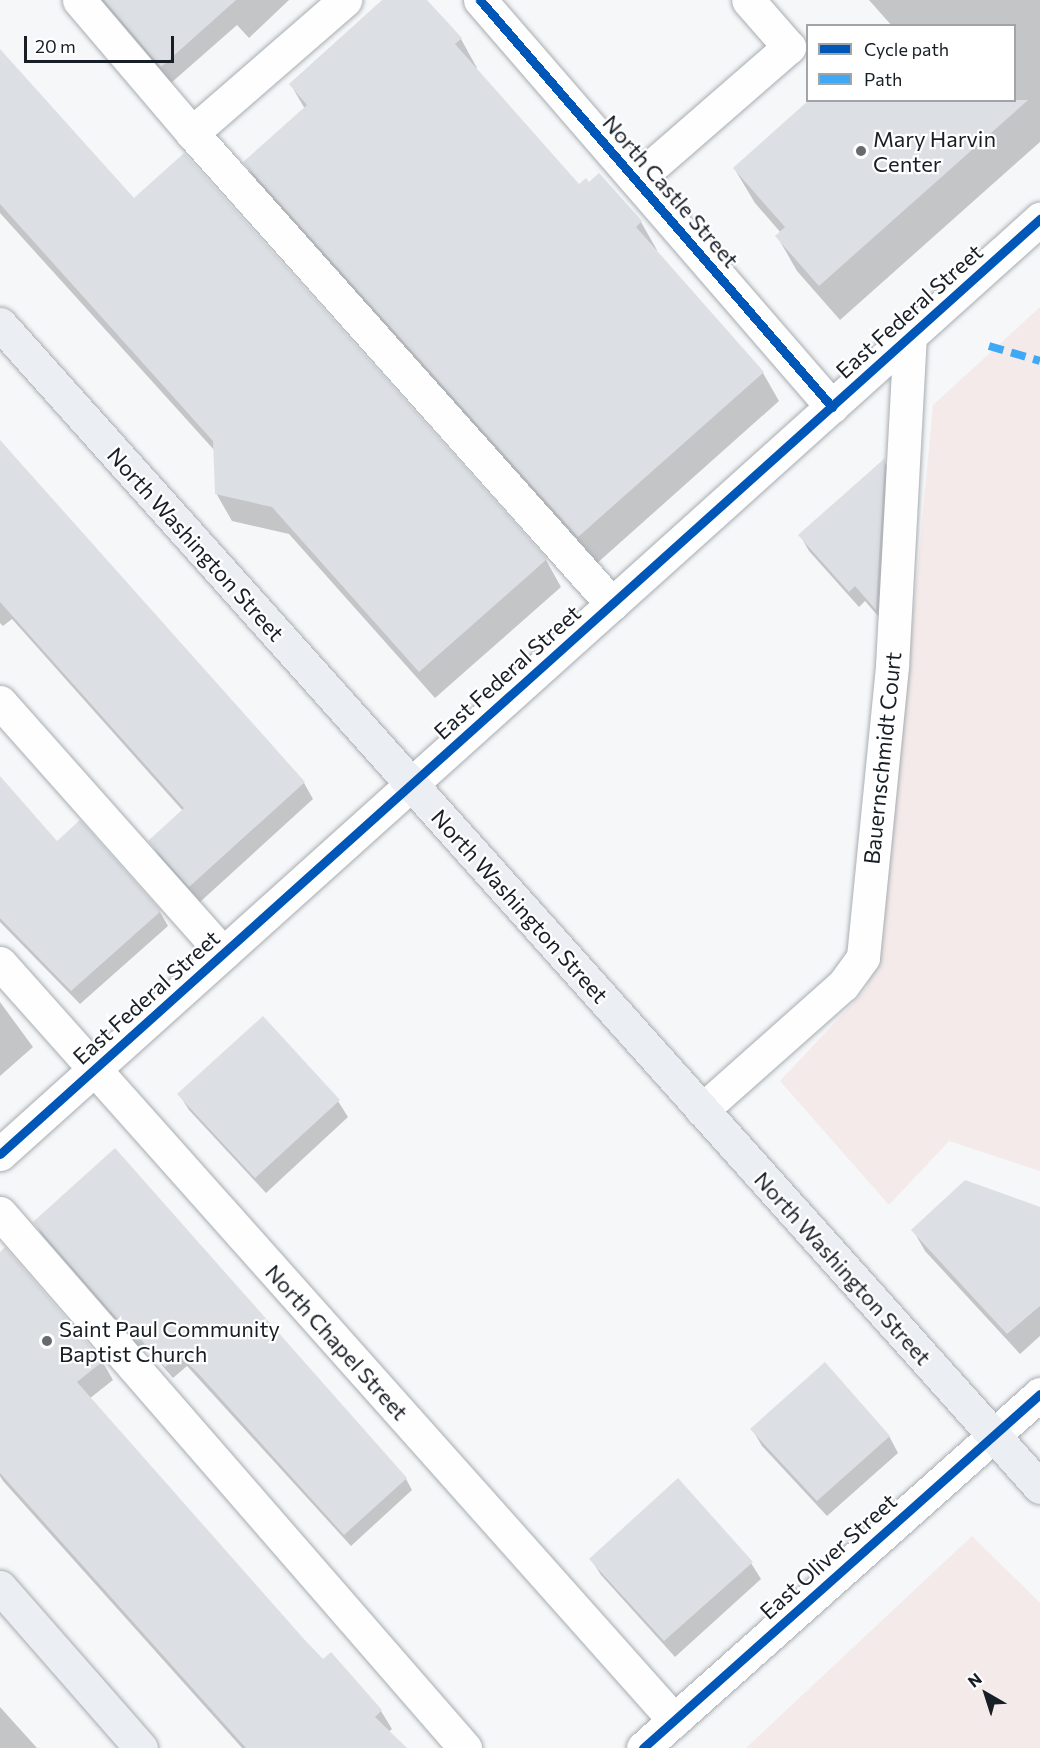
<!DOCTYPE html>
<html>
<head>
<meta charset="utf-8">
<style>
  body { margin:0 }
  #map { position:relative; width:1040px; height:1748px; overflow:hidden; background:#f5f7f9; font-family:Commissioner,sans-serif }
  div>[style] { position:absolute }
  .green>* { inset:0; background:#f4eaea }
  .shadow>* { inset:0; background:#0003 }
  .building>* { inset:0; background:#dce0e5 }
  .roads { filter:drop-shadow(0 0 2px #a8adb1) drop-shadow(0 0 2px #a8adb1) }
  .minor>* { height:33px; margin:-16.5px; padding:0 16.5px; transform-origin:16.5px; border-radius:16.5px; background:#fefefe }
  .major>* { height:33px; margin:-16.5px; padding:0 16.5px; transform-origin:16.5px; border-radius:16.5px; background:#ebeff4 }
  .quiet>* { height:8px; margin-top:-4px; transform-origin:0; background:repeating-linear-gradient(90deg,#3fa9f5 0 15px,transparent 0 23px) }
  .cycleway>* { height:9px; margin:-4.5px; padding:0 4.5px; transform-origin:4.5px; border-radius:4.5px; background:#0057b8 }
  .dots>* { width:16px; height:16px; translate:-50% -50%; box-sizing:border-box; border:3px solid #fff; border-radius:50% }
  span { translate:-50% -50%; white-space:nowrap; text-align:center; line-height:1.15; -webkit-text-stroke:4.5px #fff; paint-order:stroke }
  .poi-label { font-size:22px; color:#171e25 }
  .left { translate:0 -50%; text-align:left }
  .street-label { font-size:22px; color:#171e25 }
  .legend { position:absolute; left:806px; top:24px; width:210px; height:78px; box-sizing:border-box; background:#fff; border:2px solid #a2a5a8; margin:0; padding:8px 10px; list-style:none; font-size:18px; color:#171e25 }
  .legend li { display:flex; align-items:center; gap:12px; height:30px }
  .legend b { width:30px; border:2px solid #a2a5a8 }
  .north { position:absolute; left:956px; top:1664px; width:60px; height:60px; -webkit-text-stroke:4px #fff; paint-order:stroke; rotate:321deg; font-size:16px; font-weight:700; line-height:24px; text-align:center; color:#171e25 }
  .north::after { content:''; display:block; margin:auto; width:21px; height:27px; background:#171e25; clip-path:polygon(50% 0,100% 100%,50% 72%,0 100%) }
  .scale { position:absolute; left:24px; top:36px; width:150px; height:27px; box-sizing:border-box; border:3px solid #171e25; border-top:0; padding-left:8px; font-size:18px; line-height:21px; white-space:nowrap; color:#171e25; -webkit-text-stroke:4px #fff; paint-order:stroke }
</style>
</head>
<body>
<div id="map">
  <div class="green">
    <i style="clip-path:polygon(1040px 307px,1040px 1171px,949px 1141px,889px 1205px,780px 1081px,866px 989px,883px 940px,933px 405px)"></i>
    <i style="clip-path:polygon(972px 1536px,1040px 1603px,1040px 1748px,746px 1748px)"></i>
  </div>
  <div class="shadow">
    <i style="clip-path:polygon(101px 0,289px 0,249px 38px,237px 25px,171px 83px)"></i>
    <i style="clip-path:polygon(384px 0,425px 0,461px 39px,477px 68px,475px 69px,579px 186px,641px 222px,657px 250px,655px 252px,763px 373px,779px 401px,595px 565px,261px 191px,245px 162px,305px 109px,291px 85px)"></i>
    <i style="clip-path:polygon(869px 0,1040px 0,1040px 142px,840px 320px,797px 271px,777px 236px,781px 233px,755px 203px,734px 168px,1014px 100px,1014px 26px,892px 26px)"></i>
    <i style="clip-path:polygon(0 73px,134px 200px,546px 560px,561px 587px,435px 698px,289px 534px,232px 521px,216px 493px,215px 451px,0 213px)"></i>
    <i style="clip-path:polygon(0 443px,304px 783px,313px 799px,200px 902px,160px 858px,150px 841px,183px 811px,12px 619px,3px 626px,0 623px)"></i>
    <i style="clip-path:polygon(884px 461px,893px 477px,885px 624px,865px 601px,859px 607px,809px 551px,800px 535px)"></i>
    <i style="clip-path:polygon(0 779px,57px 843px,160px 912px,168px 926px,80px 1004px,0 922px)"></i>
    <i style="clip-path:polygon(0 1002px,33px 1047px,0 1076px)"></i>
    <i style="clip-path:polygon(179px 1094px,338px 1101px,348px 1117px,266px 1193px,189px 1110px)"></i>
    <i style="clip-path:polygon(1040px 1207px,1040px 1336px,1020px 1354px,925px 1251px,913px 1230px)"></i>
    <i style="clip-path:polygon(35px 1222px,406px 1479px,412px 1490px,351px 1546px,187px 1366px,173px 1378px,144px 1345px,140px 1348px,41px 1234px)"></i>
    <i style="clip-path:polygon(0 1254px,102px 1361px,113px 1380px,89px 1399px,323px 1662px,331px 1654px,381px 1711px,392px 1729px,387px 1733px,401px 1748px,242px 1748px,3px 1481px,0 1476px)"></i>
    <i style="clip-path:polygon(752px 1429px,889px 1436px,898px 1453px,827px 1516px,762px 1446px)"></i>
    <i style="clip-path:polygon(591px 1559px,751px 1563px,761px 1579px,675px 1657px,601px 1575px)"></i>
    <i style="clip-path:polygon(0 1707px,37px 1748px,0 1748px)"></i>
  </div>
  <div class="building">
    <i style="clip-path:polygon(104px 0,236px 0,161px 67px)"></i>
    <i style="clip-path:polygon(382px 0,427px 0,462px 38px,455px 44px,579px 184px,586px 178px,589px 182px,599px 173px,642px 221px,636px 227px,764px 372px,578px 537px,243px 162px,307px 105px,289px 84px)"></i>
    <i style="clip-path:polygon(0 49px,134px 198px,184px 153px,547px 559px,419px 672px,272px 507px,215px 494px,213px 441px,0 204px)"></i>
    <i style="clip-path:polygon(809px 100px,1028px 100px,819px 286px,775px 236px,785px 227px,733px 168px)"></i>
    <i style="clip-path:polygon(0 440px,305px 782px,189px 887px,148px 841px,184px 808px,0 602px)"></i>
    <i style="clip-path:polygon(885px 458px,876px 610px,855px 586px,849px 592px,798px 535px)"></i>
    <i style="clip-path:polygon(0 776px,57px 841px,80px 820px,161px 911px,71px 991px,0 918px)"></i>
    <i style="clip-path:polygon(263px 1016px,340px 1100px,255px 1178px,177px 1094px)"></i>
    <i style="clip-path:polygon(115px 1148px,407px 1478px,344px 1535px,197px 1372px,179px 1355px,165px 1367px,136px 1334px,133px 1337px,33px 1222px)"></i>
    <i style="clip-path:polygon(965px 1180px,1040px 1207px,1040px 1306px,1007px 1334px,911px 1230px)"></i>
    <i style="clip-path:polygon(5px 1247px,103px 1361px,77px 1382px,303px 1638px,323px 1659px,331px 1652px,382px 1710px,375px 1717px,407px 1748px,246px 1748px,0 1473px,0 1252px)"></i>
    <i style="clip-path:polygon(825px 1362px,890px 1436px,817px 1501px,750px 1429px)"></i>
    <i style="clip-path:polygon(678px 1478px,753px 1562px,664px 1641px,589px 1559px)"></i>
  </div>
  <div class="roads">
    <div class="minor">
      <i style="left:79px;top:0;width:175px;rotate:49.6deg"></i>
      <i style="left:192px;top:133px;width:631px;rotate:48.28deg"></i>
      <i style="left:480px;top:0;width:538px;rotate:49.14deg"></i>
      <i style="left:192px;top:133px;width:203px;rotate:-41deg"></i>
      <i style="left:636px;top:180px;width:203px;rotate:-41deg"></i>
      <i style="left:789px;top:47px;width:62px;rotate:-131.1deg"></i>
      <i style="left:0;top:702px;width:336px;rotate:48.4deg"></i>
      <i style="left:0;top:963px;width:1014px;rotate:48.32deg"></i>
      <i style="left:702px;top:1110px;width:188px;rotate:-41.6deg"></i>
      <i style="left:843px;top:985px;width:34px;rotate:-54deg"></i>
      <i style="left:863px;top:957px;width:292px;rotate:-84.3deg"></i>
      <i style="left:892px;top:666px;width:330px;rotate:-86.9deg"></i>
      <i style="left:0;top:1154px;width:1399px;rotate:-41.96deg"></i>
      <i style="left:0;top:1213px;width:709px;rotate:49deg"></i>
      <i style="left:643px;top:1748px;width:532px;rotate:-41.72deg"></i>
    </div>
    <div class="major">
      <i style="left:0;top:324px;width:1560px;rotate:48.2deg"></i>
      <i style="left:0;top:1587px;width:214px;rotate:48.8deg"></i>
    </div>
  </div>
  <div class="quiet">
    <i style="left:989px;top:346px;width:53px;rotate:16.4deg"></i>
  </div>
  <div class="cycleway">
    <i style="left:480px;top:0;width:538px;rotate:49.14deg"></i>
    <i style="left:0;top:1154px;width:1399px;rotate:-41.96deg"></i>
    <i style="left:643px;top:1748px;width:532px;rotate:-41.72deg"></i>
  </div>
  <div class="dots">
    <i style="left:861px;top:151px;background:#656a6f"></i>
    <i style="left:47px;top:1341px;background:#656a6f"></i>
  </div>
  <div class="poi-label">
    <span class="left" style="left:873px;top:151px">Mary Harvin<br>Center</span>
    <span class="left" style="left:59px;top:1341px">Saint Paul Community<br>Baptist Church</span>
  </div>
  <div class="street-label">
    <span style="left:671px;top:191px;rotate:49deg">North Castle Street</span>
    <span style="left:909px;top:311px;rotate:-42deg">East Federal Street</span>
    <span style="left:196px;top:544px;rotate:48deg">North Washington Street</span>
    <span style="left:507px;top:672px;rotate:-42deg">East Federal Street</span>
    <span style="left:882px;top:758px;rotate:-84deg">Bauernschmidt Court</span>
    <span style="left:520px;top:906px;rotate:48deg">North Washington Street</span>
    <span style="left:146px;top:997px;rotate:-42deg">East Federal Street</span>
    <span style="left:843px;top:1268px;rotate:48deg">North Washington Street</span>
    <span style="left:337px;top:1342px;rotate:48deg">North Chapel Street</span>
    <span style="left:828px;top:1556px;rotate:-42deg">East Oliver Street</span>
  </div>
  <ul class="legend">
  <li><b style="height:8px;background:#0057b8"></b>Cycle path</li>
  <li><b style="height:8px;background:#3fa9f5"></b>Path</li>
  </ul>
  <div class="north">N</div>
  <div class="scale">20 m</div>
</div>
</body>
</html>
